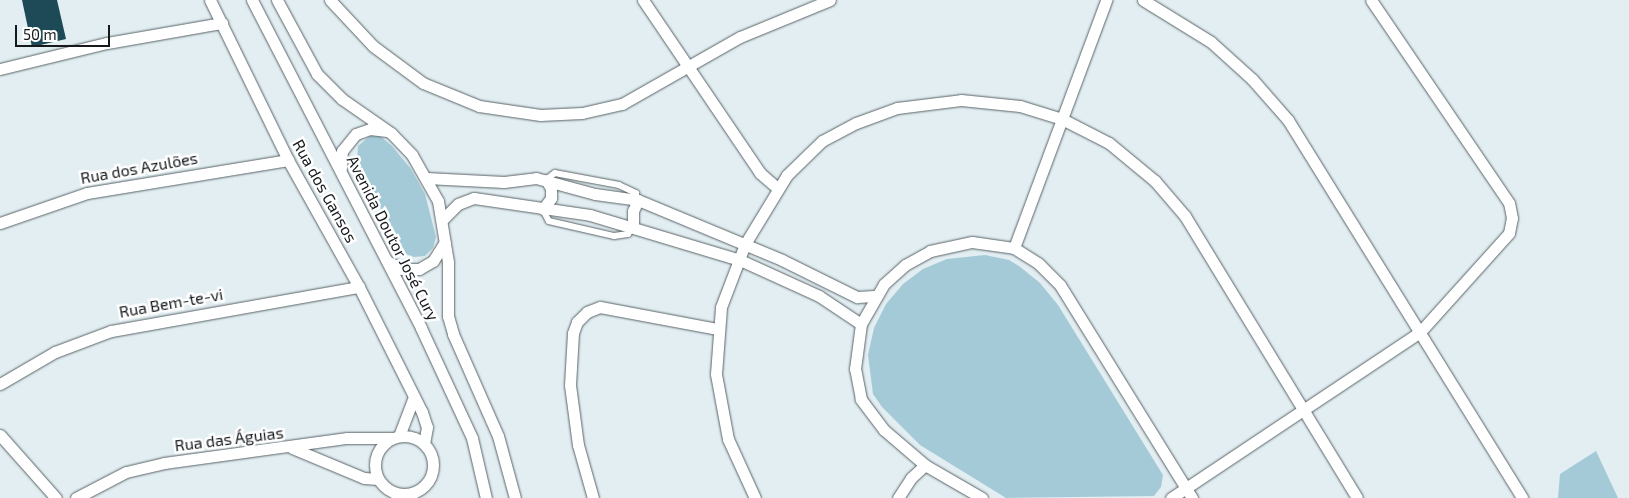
<!DOCTYPE html>
<html>
<head>
<meta charset="utf-8">
<style>
  body { margin:0 }
  #map { position:relative; width:1629px; height:498px; overflow:hidden; background:#e2eef2; font-family:"Exo 2",sans-serif }
  div>[style] { position:absolute }
  .green>* { inset:0; background:#a4cad7 }
  .building>* { inset:0; background:#1d4a56 }
  .roads { filter:drop-shadow(0 0 1px #596367) drop-shadow(0 0 1px #596367) }
  .service>* { height:5.5px; margin:-2.75px; padding:0 2.75px; transform-origin:2.75px; border-radius:2.75px; background:#fff }
  .minor>* { height:11px; margin:-5.5px; padding:0 5.5px; transform-origin:5.5px; border-radius:5.5px; background:#fff }
  .minor>.ring { margin:-5.5px; padding:0; box-sizing:content-box; background:none; border:11px solid #fff; border-radius:50% }
  span { translate:-50% -50%; white-space:nowrap; text-align:center; line-height:1.15; -webkit-text-stroke:5px #fff; paint-order:stroke }
  .street-label { font-size:16px; color:#15191b }
  .scale { position:absolute; left:15px; top:25px; width:95px; height:22px; box-sizing:border-box; border:2px solid #15191b; border-top:0; padding-left:6px; font-size:15px; line-height:18px; white-space:nowrap; color:#15191b; -webkit-text-stroke:4px #fff; paint-order:stroke }
</style>
</head>
<body>
<div id="map">
  <div class="green">
    <i style="clip-path:polygon(370px 136px,380px 136px,392px 146px,411px 169px,425px 194px,436px 237px,433px 248px,425px 256px,414px 257px,403px 253px,357px 161px,358px 146px)"></i>
    <i style="clip-path:polygon(985px 255px,1009px 260px,1019px 266px,1040px 283px,1058px 305px,1163px 475px,1161px 487px,1154px 496px,1006px 498px,920px 445px,882px 407px,873px 394px,868px 355px,874px 328px,886px 304px,903px 284px,923px 269px,947px 259px)"></i>
    <i style="clip-path:polygon(1596px 451px,1618px 498px,1558px 498px,1560px 474px)"></i>
  </div>
  <div class="building">
    <i style="clip-path:polygon(22px 0,57px 0,66px 39px,32px 47px)"></i>
  </div>
  <div class="roads">
    <div class="service">
      <i style="left:546px;top:180px;width:11px;rotate:-38deg"></i>
      <i style="left:555px;top:173px;width:65px;rotate:10.6deg"></i>
      <i style="left:619px;top:185px;width:19px;rotate:25deg"></i>
      <i style="left:636px;top:193px;width:7px;rotate:74deg"></i>
      <i style="left:543px;top:209px;width:13px;rotate:63deg"></i>
      <i style="left:549px;top:221px;width:67px;rotate:13deg"></i>
      <i style="left:614px;top:236px;width:14px;rotate:-8deg"></i>
      <i style="left:628px;top:234px;width:9px;rotate:-54deg"></i>
    </div>
    <div class="minor">
      <i style="left:210px;top:0;width:178px;rotate:64deg"></i>
      <i style="left:288px;top:160px;width:145px;rotate:60.8deg"></i>
      <i style="left:359px;top:287px;width:140px;rotate:63.3deg"></i>
      <i style="left:422px;top:412px;width:16px;rotate:72deg"></i>
      <i style="left:427px;top:427px;width:17px;rotate:100deg"></i>
      <i style="left:252px;top:0;width:369px;rotate:62.7deg"></i>
      <i style="left:421px;top:328px;width:121px;rotate:65.1deg"></i>
      <i style="left:472px;top:438px;width:62px;rotate:76.9deg"></i>
      <i style="left:277px;top:0;width:84px;rotate:61.6deg"></i>
      <i style="left:317px;top:74px;width:35px;rotate:45deg"></i>
      <i style="left:342px;top:99px;width:60px;rotate:34.8deg"></i>
      <i style="left:391px;top:133px;width:30px;rotate:46deg"></i>
      <i style="left:412px;top:155px;width:53px;rotate:60.5deg"></i>
      <i style="left:438px;top:201px;width:62px;rotate:80.7deg"></i>
      <i style="left:448px;top:262px;width:54px;rotate:90deg"></i>
      <i style="left:448px;top:316px;width:19px;rotate:74deg"></i>
      <i style="left:453px;top:334px;width:111px;rotate:66.2deg"></i>
      <i style="left:498px;top:436px;width:64px;rotate:74.7deg"></i>
      <i style="left:330px;top:0;width:63px;rotate:46.9deg"></i>
      <i style="left:373px;top:46px;width:62px;rotate:36.5deg"></i>
      <i style="left:423px;top:83px;width:61px;rotate:22.3deg"></i>
      <i style="left:479px;top:106px;width:62px;rotate:8.4deg"></i>
      <i style="left:540px;top:115px;width:42px;rotate:-2.7deg"></i>
      <i style="left:582px;top:113px;width:41px;rotate:-12.7deg"></i>
      <i style="left:622px;top:104px;width:136px;rotate:-29.6deg"></i>
      <i style="left:740px;top:37px;width:97px;rotate:-22.3deg"></i>
      <i style="left:643px;top:0;width:209px;rotate:55.9deg"></i>
      <i style="left:760px;top:173px;width:23px;rotate:41deg"></i>
      <i style="left:1143px;top:0;width:80px;rotate:31.7deg"></i>
      <i style="left:1211px;top:42px;width:55px;rotate:42.1deg"></i>
      <i style="left:1252px;top:79px;width:55px;rotate:48.7deg"></i>
      <i style="left:1288px;top:120px;width:445px;rotate:58.2deg"></i>
      <i style="left:0;top:69px;width:110px;rotate:-13.7deg"></i>
      <i style="left:107px;top:43px;width:117px;rotate:-9.9deg"></i>
      <i style="left:341px;top:168px;width:17px;rotate:-87deg"></i>
      <i style="left:342px;top:151px;width:22px;rotate:-51deg"></i>
      <i style="left:356px;top:134px;width:15px;rotate:-20deg"></i>
      <i style="left:370px;top:129px;width:17px;rotate:7deg"></i>
      <i style="left:426px;top:178px;width:78px;rotate:2.9deg"></i>
      <i style="left:504px;top:182px;width:32px;rotate:-7deg"></i>
      <i style="left:536px;top:178px;width:61px;rotate:15.2deg"></i>
      <i style="left:595px;top:194px;width:43px;rotate:7.9deg"></i>
      <i style="left:638px;top:200px;width:156px;rotate:22.6deg"></i>
      <i style="left:782px;top:260px;width:84px;rotate:26.3deg"></i>
      <i style="left:857px;top:297px;width:17px;rotate:-3deg"></i>
      <i style="left:543px;top:209px;width:14px;rotate:-54deg"></i>
      <i style="left:551px;top:198px;width:10px;rotate:-90deg"></i>
      <i style="left:551px;top:188px;width:9px;rotate:-122deg"></i>
      <i style="left:443px;top:219px;width:21px;rotate:-45deg"></i>
      <i style="left:458px;top:204px;width:17px;rotate:-21deg"></i>
      <i style="left:474px;top:198px;width:117px;rotate:8.3deg"></i>
      <i style="left:590px;top:215px;width:157px;rotate:16.7deg"></i>
      <i style="left:740px;top:260px;width:87px;rotate:24.5deg"></i>
      <i style="left:819px;top:296px;width:50px;rotate:33.7deg"></i>
      <i style="left:0;top:223px;width:92px;rotate:-19deg"></i>
      <i style="left:87px;top:193px;width:204px;rotate:-9.3deg"></i>
      <i style="left:633px;top:226px;width:15px;rotate:-90deg"></i>
      <i style="left:633px;top:211px;width:12px;rotate:-66deg"></i>
      <i style="left:1014px;top:248px;width:265px;rotate:-69.6deg"></i>
      <i style="left:387px;top:261px;width:17px;rotate:28deg"></i>
      <i style="left:402px;top:269px;width:17px"></i>
      <i style="left:419px;top:269px;width:16px;rotate:-30deg"></i>
      <i style="left:433px;top:261px;width:22px;rotate:-58deg"></i>
      <i style="left:0;top:384px;width:64px;rotate:-30.2deg"></i>
      <i style="left:55px;top:352px;width:60px;rotate:-20.6deg"></i>
      <i style="left:111px;top:331px;width:252px;rotate:-10.1deg"></i>
      <i style="left:0;top:435px;width:84px;rotate:48.4deg"></i>
      <i class="ring" style="left:375px;top:436px;width:47px;height:47px"></i>
      <i style="left:399px;top:436px;width:42px;rotate:-69deg"></i>
      <i style="left:292px;top:448px;width:78px;rotate:22.6deg"></i>
      <i style="left:364px;top:478px;width:14px;rotate:4deg"></i>
      <i style="left:76px;top:498px;width:56px;rotate:-27.5deg"></i>
      <i style="left:126px;top:472px;width:39px;rotate:-13deg"></i>
      <i style="left:164px;top:463px;width:185px;rotate:-7.8deg"></i>
      <i style="left:347px;top:438px;width:45px"></i>
      <i style="left:593px;top:498px;width:55px;rotate:-105.8deg"></i>
      <i style="left:578px;top:445px;width:61px;rotate:-97.6deg"></i>
      <i style="left:570px;top:385px;width:52px;rotate:-86.7deg"></i>
      <i style="left:573px;top:333px;width:12px;rotate:-70deg"></i>
      <i style="left:577px;top:322px;width:14px;rotate:-45deg"></i>
      <i style="left:587px;top:312px;width:14px;rotate:-21deg"></i>
      <i style="left:600px;top:307px;width:120px;rotate:10.6deg"></i>
      <i style="left:755px;top:498px;width:65px;rotate:-114.6deg"></i>
      <i style="left:728px;top:439px;width:66px;rotate:-100.5deg"></i>
      <i style="left:716px;top:374px;width:67px;rotate:-85.7deg"></i>
      <i style="left:721px;top:307px;width:67px;rotate:-69.1deg"></i>
      <i style="left:745px;top:244px;width:81px;rotate:-58.7deg"></i>
      <i style="left:787px;top:175px;width:49px;rotate:-44.2deg"></i>
      <i style="left:822px;top:141px;width:38px;rotate:-28deg"></i>
      <i style="left:856px;top:123px;width:44px;rotate:-20.1deg"></i>
      <i style="left:897px;top:108px;width:64px;rotate:-7.1deg"></i>
      <i style="left:961px;top:100px;width:59px;rotate:5.8deg"></i>
      <i style="left:1020px;top:106px;width:44px;rotate:17.2deg"></i>
      <i style="left:1062px;top:119px;width:53px;rotate:27.1deg"></i>
      <i style="left:1109px;top:143px;width:60px;rotate:39.6deg"></i>
      <i style="left:1155px;top:181px;width:46px;rotate:49.4deg"></i>
      <i style="left:1185px;top:216px;width:330px;rotate:58.6deg"></i>
      <i style="left:898px;top:498px;width:24px;rotate:-57deg"></i>
      <i style="left:911px;top:478px;width:19px;rotate:-43deg"></i>
      <i style="left:982px;top:498px;width:66px;rotate:-149.9deg"></i>
      <i style="left:925px;top:465px;width:54px;rotate:-139.5deg"></i>
      <i style="left:884px;top:430px;width:39px;rotate:-127deg"></i>
      <i style="left:861px;top:399px;width:31px;rotate:-101deg"></i>
      <i style="left:855px;top:369px;width:45px;rotate:-82.4deg"></i>
      <i style="left:861px;top:324px;width:46px;rotate:-60.1deg"></i>
      <i style="left:884px;top:284px;width:28px;rotate:-42deg"></i>
      <i style="left:905px;top:265px;width:29px;rotate:-29deg"></i>
      <i style="left:930px;top:251px;width:43px;rotate:-12.1deg"></i>
      <i style="left:972px;top:242px;width:42px;rotate:8.1deg"></i>
      <i style="left:1014px;top:248px;width:28px;rotate:32deg"></i>
      <i style="left:1038px;top:263px;width:31px;rotate:45deg"></i>
      <i style="left:1060px;top:285px;width:251px;rotate:58.2deg"></i>
      <i style="left:1171px;top:498px;width:299px;rotate:-33.7deg"></i>
      <i style="left:1420px;top:332px;width:133px;rotate:-48deg"></i>
      <i style="left:1509px;top:233px;width:15px;rotate:-79deg"></i>
      <i style="left:1512px;top:218px;width:15px;rotate:-101deg"></i>
      <i style="left:1509px;top:203px;width:245px;rotate:-124.2deg"></i>
    </div>
  </div>
  <div class="street-label">
    <span style="left:139px;top:168px;rotate:-10deg">Rua dos Azulões</span>
    <span style="left:325px;top:191px;rotate:61deg">Rua dos Gansos</span>
    <span style="left:393px;top:238px;rotate:63deg">Avenida Doutor José Cury</span>
    <span style="left:171px;top:303px;rotate:-10deg">Rua Bem-te-vi</span>
    <span style="left:229px;top:439px;rotate:-7deg">Rua das Águias</span>
  </div>
  <div class="scale">50 m</div>
</div>
</body>
</html>
